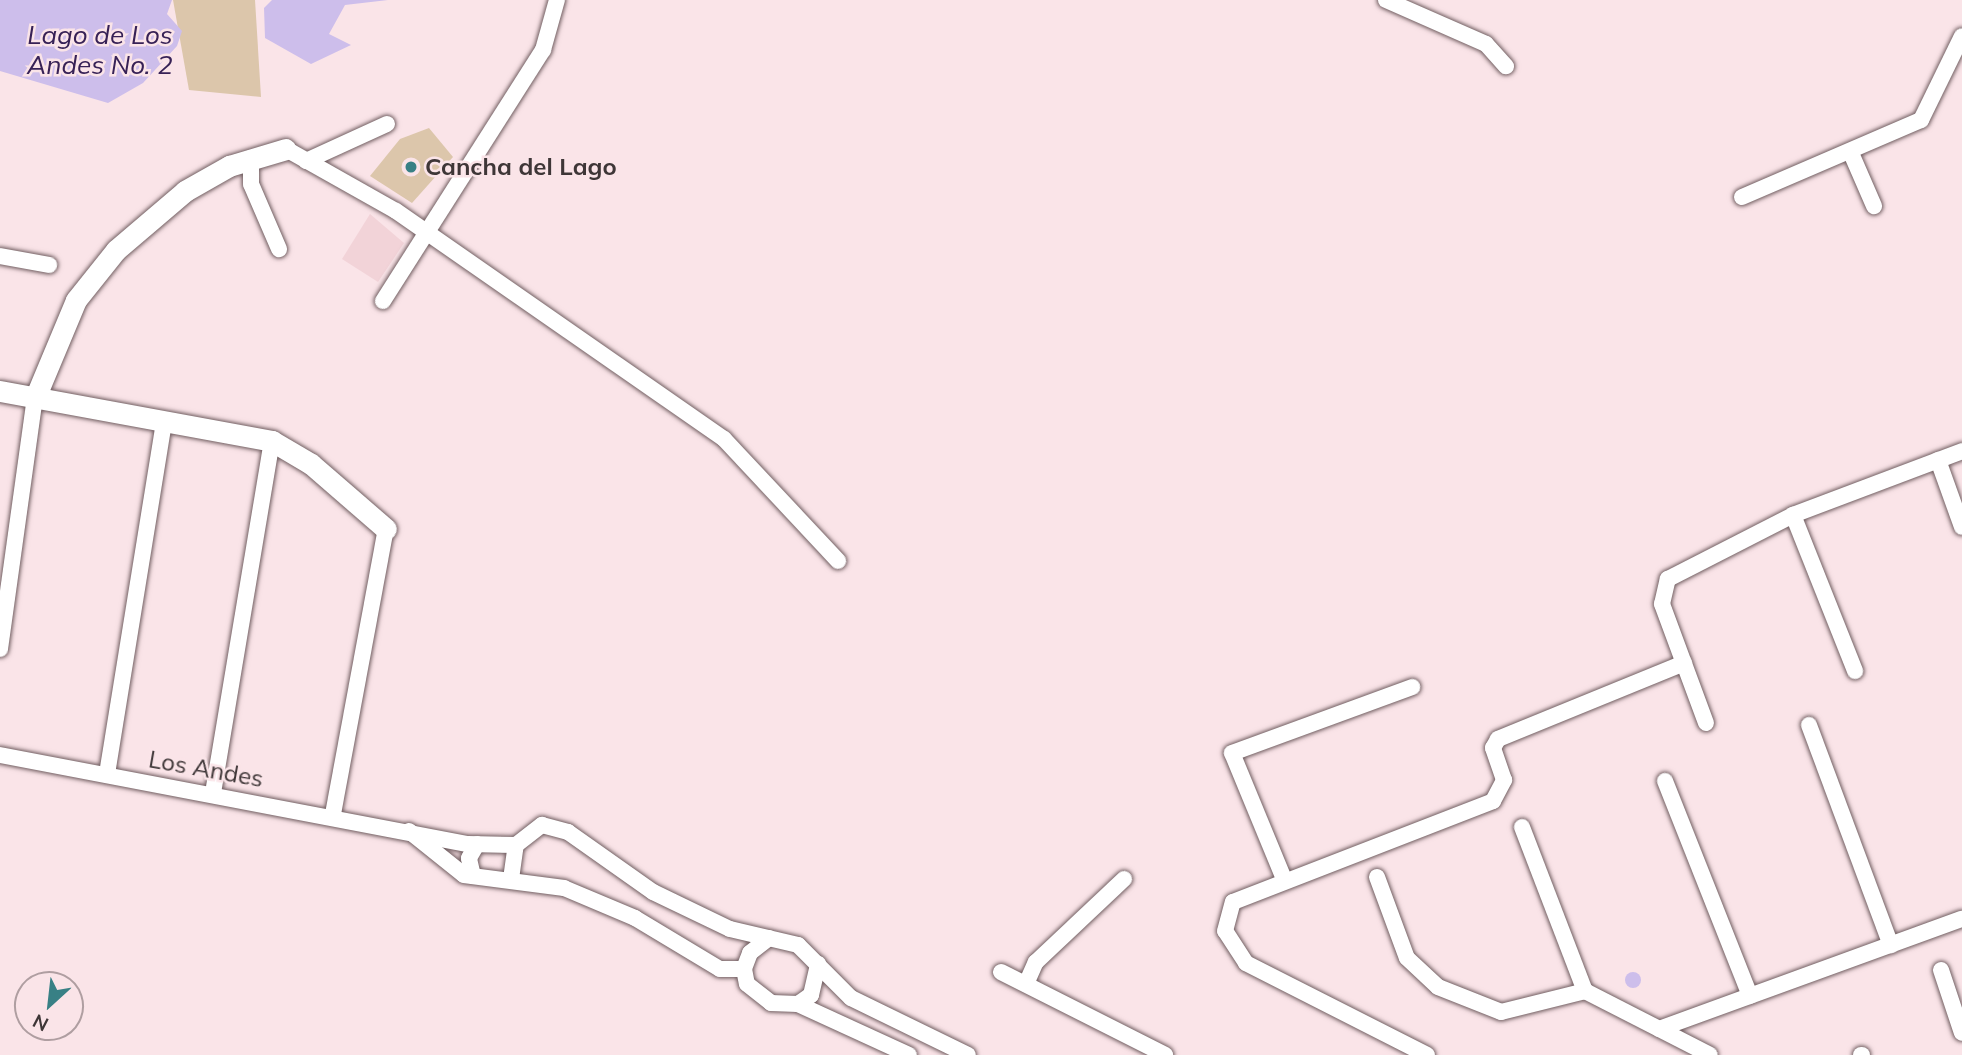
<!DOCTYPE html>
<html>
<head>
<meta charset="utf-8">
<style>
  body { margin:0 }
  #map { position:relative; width:1962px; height:1055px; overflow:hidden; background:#fae4e8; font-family:Mulish,sans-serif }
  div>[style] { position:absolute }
  .built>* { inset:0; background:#f2d3d8 }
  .green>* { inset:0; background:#dcc6ab }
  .water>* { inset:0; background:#cdbeeb }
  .round { border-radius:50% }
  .roads { filter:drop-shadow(0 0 2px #715e61) drop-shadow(0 0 2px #715e61) }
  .street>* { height:16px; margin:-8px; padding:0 8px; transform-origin:8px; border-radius:8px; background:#fff }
  .secondary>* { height:21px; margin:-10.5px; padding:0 10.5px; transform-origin:10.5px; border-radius:10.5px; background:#fff }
  .dots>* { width:19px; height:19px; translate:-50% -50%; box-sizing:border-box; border:4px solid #fae4e8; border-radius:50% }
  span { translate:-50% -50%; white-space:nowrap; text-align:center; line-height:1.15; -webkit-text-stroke:5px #fae4e8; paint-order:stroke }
  .poi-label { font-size:24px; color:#3e3637; font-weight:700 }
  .left { translate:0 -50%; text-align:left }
  .street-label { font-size:24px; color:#3e3637 }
  .water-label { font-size:26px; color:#372156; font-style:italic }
  .north { position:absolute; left:14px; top:971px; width:70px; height:70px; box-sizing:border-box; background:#fae4e8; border:2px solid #af9ea1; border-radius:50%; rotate:207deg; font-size:19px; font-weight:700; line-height:28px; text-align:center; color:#3e3637 }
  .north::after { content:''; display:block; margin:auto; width:24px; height:32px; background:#388085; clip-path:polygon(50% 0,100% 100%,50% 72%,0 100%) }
</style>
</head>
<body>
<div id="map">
  <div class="built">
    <i style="clip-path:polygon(370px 214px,404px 243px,378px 282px,342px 259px)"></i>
  </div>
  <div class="green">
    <i style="clip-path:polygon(173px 0,255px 0,261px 97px,189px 90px)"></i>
    <i style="clip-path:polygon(429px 128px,453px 157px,412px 203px,370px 176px,400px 139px)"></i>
  </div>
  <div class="water">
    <i style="clip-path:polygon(0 0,172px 0,167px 14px,182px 31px,177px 46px,143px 83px,108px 103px,0 71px)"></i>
    <i style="clip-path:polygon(272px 0,388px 0,345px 5px,329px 34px,351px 45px,311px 64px,265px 38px,264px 8px)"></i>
    <i class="round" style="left:1625px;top:972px;width:16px;height:16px"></i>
  </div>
  <div class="roads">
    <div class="street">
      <i style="left:1386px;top:0;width:109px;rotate:23.7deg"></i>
      <i style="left:1486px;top:44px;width:30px;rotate:48deg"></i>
      <i style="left:286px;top:149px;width:126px;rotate:29.4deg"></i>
      <i style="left:396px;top:211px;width:399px;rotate:34.8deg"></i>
      <i style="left:724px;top:439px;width:167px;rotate:46.9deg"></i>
      <i style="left:1851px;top:153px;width:58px;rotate:66.5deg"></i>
      <i style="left:251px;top:158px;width:26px;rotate:90deg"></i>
      <i style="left:251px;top:184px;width:71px;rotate:66.7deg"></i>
      <i style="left:306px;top:161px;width:89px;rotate:-24.6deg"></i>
      <i style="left:1742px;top:197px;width:195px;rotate:-23.3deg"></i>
      <i style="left:1921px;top:120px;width:93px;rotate:-64deg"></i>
      <i style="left:0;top:256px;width:50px;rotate:10.4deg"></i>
      <i style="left:383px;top:301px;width:298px;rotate:-57.5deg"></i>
      <i style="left:543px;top:50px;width:52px;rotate:-74.4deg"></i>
      <i style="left:1938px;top:460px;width:71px;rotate:70.3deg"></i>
      <i style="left:1793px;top:515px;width:168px;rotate:68.3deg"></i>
      <i style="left:0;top:649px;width:253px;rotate:-82.1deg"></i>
      <i style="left:1706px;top:723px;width:127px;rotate:-110.3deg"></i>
      <i style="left:1662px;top:604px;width:26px;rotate:-77deg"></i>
      <i style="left:1668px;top:579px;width:140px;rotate:-27.1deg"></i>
      <i style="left:1793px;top:515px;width:181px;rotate:-20.7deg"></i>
      <i style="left:1809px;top:725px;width:235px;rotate:69.6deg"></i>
      <i style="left:0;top:755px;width:476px;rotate:10.8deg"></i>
      <i style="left:468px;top:844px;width:48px;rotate:1.2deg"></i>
      <i style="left:516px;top:845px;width:33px;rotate:-38deg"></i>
      <i style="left:542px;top:825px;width:27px;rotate:15deg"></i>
      <i style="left:568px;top:832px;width:104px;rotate:35.2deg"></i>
      <i style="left:653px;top:892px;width:85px;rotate:25.7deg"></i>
      <i style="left:730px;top:929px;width:70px;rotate:13.2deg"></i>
      <i style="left:798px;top:945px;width:75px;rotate:45deg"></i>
      <i style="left:851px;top:998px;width:130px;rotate:26deg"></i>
      <i style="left:107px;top:774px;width:357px;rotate:-80.8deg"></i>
      <i style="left:1665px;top:781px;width:231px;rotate:68.4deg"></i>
      <i style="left:213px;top:793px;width:357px;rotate:-80.5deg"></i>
      <i style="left:333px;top:814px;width:290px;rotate:-79.5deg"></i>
      <i style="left:1522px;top:827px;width:176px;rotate:69deg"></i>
      <i style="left:1585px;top:991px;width:140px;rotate:27.1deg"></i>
      <i style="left:409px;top:831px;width:70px;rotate:38.7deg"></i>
      <i style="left:464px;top:875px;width:101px;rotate:7.4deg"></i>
      <i style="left:564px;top:888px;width:77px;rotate:22.9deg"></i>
      <i style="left:635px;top:918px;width:99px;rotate:31deg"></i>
      <i style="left:720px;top:969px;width:24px"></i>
      <i style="left:473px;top:876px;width:18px;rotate:-103deg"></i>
      <i style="left:469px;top:858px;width:16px;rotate:-60deg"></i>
      <i style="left:1377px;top:877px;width:86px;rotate:69.7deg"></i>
      <i style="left:1407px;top:958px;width:42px;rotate:43.1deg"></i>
      <i style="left:1438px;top:987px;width:68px;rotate:21.6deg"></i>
      <i style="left:1501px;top:1012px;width:87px;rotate:-14deg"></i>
      <i style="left:511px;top:879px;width:34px;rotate:-82deg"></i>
      <i style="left:1284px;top:879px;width:136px;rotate:-112.4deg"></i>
      <i style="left:1232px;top:753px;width:192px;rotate:-20.1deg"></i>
      <i style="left:769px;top:938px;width:24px;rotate:142deg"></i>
      <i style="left:750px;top:953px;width:17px;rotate:111deg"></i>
      <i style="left:744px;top:969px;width:15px;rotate:79deg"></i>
      <i style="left:747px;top:984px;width:31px;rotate:38deg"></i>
      <i style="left:771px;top:1003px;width:27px;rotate:2deg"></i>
      <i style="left:798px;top:1004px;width:16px;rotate:-35deg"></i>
      <i style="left:811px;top:995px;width:32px;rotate:-77deg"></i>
      <i style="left:1941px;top:970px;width:66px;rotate:71.6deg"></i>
      <i style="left:1001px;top:972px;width:184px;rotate:26.8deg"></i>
      <i style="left:1026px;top:984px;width:24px;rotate:-66deg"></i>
      <i style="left:1036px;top:962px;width:121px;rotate:-43.3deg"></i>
      <i style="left:798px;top:1004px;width:122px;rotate:24.7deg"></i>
      <i style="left:1659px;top:1029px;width:322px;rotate:-20deg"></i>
      <i style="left:1427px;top:1055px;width:203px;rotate:-153.1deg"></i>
      <i style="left:1246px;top:963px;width:38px;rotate:-123deg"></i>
      <i style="left:1225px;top:931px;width:30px;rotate:-75deg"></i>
      <i style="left:1233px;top:902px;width:279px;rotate:-21.2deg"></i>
      <i style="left:1493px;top:801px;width:24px;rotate:-62deg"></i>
      <i style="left:1504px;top:780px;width:34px;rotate:-109deg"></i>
      <i style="left:1493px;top:748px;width:10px;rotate:-61deg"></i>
      <i style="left:1498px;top:739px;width:201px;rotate:-22.2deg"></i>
      <i style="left:1861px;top:1055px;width:1px"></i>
    </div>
    <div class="secondary">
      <i style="left:0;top:391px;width:277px;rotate:10.4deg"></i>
      <i style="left:272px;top:441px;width:45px;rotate:30.5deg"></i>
      <i style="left:311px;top:464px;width:99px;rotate:40.9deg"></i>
      <i style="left:35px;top:398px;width:106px;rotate:-67.3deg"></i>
      <i style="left:76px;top:300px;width:64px;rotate:-51.3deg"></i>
      <i style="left:116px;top:250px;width:91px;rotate:-40.5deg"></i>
      <i style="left:185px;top:191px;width:51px;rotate:-29.6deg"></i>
      <i style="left:229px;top:166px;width:59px;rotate:-16.6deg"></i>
    </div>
  </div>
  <div class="dots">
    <i style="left:411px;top:167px;background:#388085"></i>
  </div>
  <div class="poi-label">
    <span class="left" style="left:425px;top:167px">Cancha del Lago</span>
  </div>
  <div class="street-label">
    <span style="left:206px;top:769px;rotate:10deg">Los Andes</span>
  </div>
  <div class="water-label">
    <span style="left:100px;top:50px">Lago de Los<br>Andes No. 2</span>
  </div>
  <div class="north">N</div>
</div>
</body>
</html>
